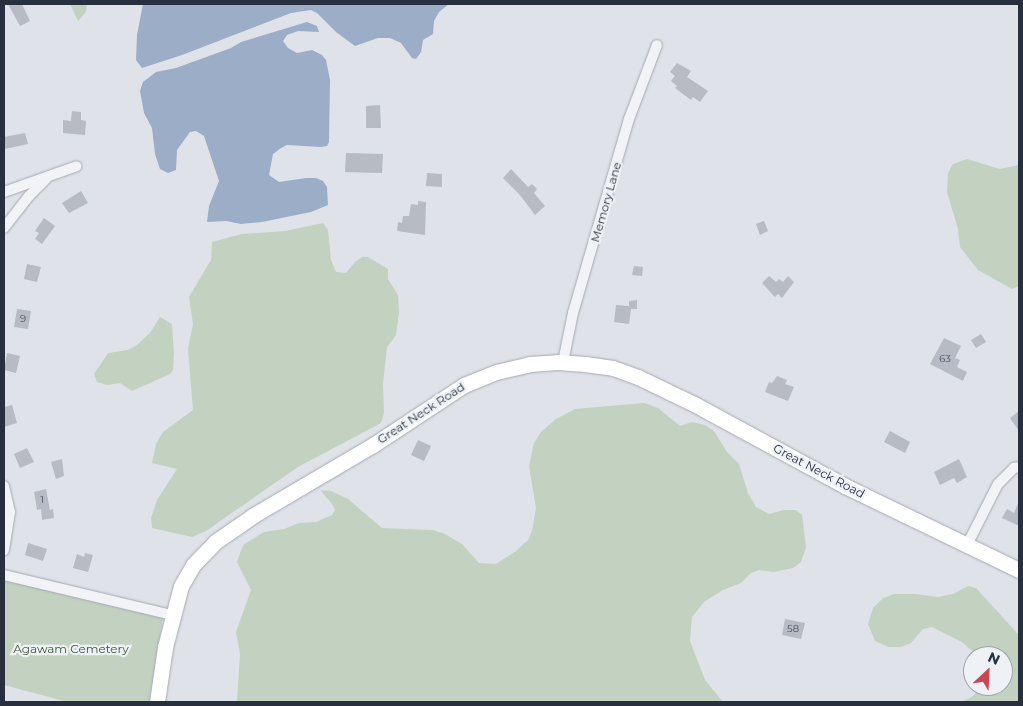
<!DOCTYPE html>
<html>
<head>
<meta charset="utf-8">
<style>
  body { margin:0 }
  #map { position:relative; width:1023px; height:706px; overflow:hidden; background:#dfe2e8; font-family:Montserrat,sans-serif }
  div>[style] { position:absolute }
  .green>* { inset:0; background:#c3d1c0 }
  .water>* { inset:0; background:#9badc7 }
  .building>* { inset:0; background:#b6bbc4 }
  .roads { filter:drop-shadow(0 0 1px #a4a9b2) drop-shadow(0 0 1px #a4a9b2) }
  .street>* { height:10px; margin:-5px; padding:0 5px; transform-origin:5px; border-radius:5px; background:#f1f3f6 }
  .secondary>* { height:15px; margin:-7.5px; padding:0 7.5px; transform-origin:7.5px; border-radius:7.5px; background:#fff }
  span { translate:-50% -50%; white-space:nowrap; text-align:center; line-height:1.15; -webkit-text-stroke:4.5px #eef1f5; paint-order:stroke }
  .number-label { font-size:10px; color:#4c5260 }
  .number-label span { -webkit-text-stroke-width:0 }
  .street-label { font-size:12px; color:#282f3e }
  .park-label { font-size:12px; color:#3b5936 }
  .frame { position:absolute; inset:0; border:5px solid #282f3e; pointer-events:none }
  .north { position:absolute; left:963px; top:646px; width:50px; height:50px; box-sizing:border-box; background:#eef1f5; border:1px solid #9fa3ac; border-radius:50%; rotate:25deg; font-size:14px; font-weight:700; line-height:20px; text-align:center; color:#282f3e }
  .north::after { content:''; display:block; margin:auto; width:18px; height:22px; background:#c94753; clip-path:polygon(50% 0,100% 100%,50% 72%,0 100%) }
</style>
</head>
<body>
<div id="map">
  <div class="green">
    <i style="clip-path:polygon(70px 4px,87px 4px,86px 12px,78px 21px)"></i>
    <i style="clip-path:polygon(967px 159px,1000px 169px,1019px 165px,1019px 286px,1012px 289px,978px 270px,960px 247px,958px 229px,947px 192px,948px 173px,953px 164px)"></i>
    <i style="clip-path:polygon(323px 223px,328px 230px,331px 260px,336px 272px,346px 273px,355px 262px,362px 257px,368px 257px,388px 269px,388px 279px,398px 295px,399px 312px,396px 335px,387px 347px,383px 384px,384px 413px,381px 423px,298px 467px,206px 531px,192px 537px,152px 528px,151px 518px,157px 500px,177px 469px,152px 463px,156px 444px,163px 432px,193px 410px,188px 349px,193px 324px,189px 297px,211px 260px,212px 242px,242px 234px,285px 231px)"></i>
    <i style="clip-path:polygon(160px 317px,172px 324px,174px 354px,173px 370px,170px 374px,132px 391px,120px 383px,107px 385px,97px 382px,94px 374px,108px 353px,128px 350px,137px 345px,150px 333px)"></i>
    <i style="clip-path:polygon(644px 403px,658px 408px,680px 426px,692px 422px,705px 425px,714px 431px,727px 452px,739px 464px,748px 493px,756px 507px,769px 514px,784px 510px,796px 510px,802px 515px,806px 547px,801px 562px,793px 568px,774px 572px,759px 570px,751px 573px,741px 583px,723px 590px,704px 602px,692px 617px,690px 641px,705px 680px,723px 702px,237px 702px,240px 654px,236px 632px,251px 590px,237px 562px,243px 545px,264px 532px,284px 529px,299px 523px,316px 522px,332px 515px,335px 510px,333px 505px,320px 490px,331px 491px,348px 499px,382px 528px,432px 530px,443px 533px,462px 544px,479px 563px,496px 564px,516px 551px,528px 540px,532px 531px,536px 508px,529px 466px,534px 443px,541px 432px,556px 419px,575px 409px)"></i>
    <i style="clip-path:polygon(4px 579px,163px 618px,149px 702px,68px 702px,4px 685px)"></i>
    <i style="clip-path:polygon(968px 586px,976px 588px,1019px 635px,1019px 702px,961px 702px,972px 697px,982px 686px,1003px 686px,1003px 656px,978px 656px,962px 642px,932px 627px,923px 629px,911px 643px,901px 647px,888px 647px,875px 641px,868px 624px,873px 608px,883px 598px,894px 594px,915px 594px,938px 597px,953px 594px)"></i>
  </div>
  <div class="water">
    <i style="clip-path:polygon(143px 4px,449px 4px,439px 12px,434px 21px,433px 34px,423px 40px,421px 52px,416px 59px,412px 58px,401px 43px,390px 38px,378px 38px,355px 46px,336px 32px,317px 13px,311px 10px,291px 13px,182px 55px,142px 68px,136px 60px,137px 35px)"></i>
    <i style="clip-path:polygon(307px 22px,317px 26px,319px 32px,298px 31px,287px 35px,283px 41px,288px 48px,297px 53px,312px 50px,322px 55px,326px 60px,330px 80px,329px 142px,327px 146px,321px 147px,287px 145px,281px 148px,273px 154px,269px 175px,279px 182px,306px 178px,316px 178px,323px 181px,327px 187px,328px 205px,311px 212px,262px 222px,241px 224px,226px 221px,207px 222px,209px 206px,219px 181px,204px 136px,196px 131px,190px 132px,177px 150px,176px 170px,168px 173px,160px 169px,155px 154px,152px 128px,144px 113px,140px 91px,143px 82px,156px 72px,176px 68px,231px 48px,241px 42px)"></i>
  </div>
  <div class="building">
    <i style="clip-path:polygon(8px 4px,22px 4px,30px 21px,20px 26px)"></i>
    <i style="clip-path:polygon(677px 63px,691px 71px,687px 77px,708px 91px,700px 102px,693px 97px,691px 100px,675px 88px,677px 86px,671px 81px,675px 76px,670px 72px)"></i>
    <i style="clip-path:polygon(380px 105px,381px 128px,366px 128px,366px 106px)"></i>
    <i style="clip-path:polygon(72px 111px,81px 112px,81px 120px,86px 121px,85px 135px,63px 133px,63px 120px,71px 121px)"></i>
    <i style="clip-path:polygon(25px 133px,28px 144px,5px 149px,4px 137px)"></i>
    <i style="clip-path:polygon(346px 153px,383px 154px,382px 173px,345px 172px)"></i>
    <i style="clip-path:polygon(511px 169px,528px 187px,532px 184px,537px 189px,534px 193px,545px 206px,535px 215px,520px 195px,503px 178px)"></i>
    <i style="clip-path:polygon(427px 173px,442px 174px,442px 187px,426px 186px)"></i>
    <i style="clip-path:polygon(81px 191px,88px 203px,69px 213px,62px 203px)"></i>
    <i style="clip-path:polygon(418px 201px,426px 202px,425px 235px,397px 231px,398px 222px,402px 223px,403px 216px,409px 216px,411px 204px,418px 205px)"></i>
    <i style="clip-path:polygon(44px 218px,55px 226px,42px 244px,35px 239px,39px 233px,35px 231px)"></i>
    <i style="clip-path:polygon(764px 221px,768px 231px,760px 235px,756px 224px)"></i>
    <i style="clip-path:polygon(27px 264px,41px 267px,37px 282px,24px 279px)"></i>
    <i style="clip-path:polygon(634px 266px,643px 267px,642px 276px,632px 275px)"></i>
    <i style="clip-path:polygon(769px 276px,776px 282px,779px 279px,783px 282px,788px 276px,794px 282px,782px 298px,778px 294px,775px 297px,762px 283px)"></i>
    <i style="clip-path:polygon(637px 300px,637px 309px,631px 309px,629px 324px,614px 322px,616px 305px,629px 306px,629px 301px)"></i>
    <i style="clip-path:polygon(17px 309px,31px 311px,28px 329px,14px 327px)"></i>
    <i style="clip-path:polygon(981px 334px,986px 342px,976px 348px,971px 340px)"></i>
    <i style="clip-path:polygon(944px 338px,961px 346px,955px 358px,960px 360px,957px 367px,967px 372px,963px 381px,930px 364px)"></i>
    <i style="clip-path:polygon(7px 353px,20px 356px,16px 373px,4px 370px)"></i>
    <i style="clip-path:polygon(777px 376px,787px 380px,785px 384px,794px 387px,788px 401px,765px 392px,769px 382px,772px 383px)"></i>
    <i style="clip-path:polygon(12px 405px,17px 423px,4px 427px,4px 407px)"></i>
    <i style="clip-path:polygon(1019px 411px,1019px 431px,1010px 418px)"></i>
    <i style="clip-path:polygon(890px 431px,910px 442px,905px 453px,884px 442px)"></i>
    <i style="clip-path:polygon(418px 440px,431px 446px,424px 461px,411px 455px)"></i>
    <i style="clip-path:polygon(27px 448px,34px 462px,20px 468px,14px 454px)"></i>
    <i style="clip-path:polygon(62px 459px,64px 476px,56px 479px,51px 462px)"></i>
    <i style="clip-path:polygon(959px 459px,967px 477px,957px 483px,954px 478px,940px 485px,934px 472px)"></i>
    <i style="clip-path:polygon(46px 489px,50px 510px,53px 509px,54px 518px,42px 520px,41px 509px,37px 510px,34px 492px)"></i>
    <i style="clip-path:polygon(1019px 501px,1019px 526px,1002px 518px,1007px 509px,1014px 513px)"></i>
    <i style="clip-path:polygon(28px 543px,47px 549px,43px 561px,25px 555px)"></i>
    <i style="clip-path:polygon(85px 553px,93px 555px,88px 572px,73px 568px,77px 554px,84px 557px)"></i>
    <i style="clip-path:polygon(785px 619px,805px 623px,801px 639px,782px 635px)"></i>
  </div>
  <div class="roads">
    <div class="street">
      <i style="left:4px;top:192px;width:77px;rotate:-19.6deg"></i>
      <i style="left:4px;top:228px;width:41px;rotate:-52deg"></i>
      <i style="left:29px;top:196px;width:25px;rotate:-45deg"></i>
      <i style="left:563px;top:362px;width:50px;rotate:-78.5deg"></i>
      <i style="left:573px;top:313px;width:202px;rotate:-73.9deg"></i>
      <i style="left:629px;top:119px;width:79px;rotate:-69.3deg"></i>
      <i style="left:4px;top:486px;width:27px;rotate:77deg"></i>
      <i style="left:10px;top:512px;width:39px;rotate:99deg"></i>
      <i style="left:967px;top:545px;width:68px;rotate:-63.1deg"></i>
      <i style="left:998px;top:484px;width:23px;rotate:-45deg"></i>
      <i style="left:1014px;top:468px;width:5px;rotate:-11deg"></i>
      <i style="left:4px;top:575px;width:173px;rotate:13.4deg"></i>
    </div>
    <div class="secondary">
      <i style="left:157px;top:702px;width:56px;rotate:-81.7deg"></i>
      <i style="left:165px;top:647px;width:63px;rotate:-75.3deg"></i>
      <i style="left:181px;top:586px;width:24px;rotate:-60deg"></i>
      <i style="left:193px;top:565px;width:32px;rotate:-46deg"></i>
      <i style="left:215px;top:542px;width:47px;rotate:-34.7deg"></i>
      <i style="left:254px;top:515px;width:138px;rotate:-30.5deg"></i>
      <i style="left:373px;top:445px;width:109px;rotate:-33.4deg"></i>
      <i style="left:464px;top:385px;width:35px;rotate:-22deg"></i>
      <i style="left:496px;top:372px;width:35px;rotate:-13deg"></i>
      <i style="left:530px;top:364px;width:27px;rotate:-4deg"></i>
      <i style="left:557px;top:362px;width:28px;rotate:4deg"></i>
      <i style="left:585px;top:364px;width:28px;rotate:8deg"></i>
      <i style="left:613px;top:368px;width:27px;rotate:20deg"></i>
      <i style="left:638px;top:377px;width:62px;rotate:25.7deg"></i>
      <i style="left:694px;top:404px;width:172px;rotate:28.5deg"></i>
      <i style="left:845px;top:486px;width:193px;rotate:25.8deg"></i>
    </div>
  </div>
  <div class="number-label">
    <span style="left:23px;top:319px">9</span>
    <span style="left:945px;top:359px">63</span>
    <span style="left:42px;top:500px">1</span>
    <span style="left:793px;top:629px">58</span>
  </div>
  <div class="street-label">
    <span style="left:606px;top:202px;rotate:-74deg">Memory Lane</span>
    <span style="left:421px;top:413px;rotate:-33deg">Great Neck Road</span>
    <span style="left:819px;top:471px;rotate:28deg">Great Neck Road</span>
  </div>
  <div class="park-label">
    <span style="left:71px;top:649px">Agawam Cemetery</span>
  </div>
  <div class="frame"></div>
  <div class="north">N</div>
</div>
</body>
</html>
